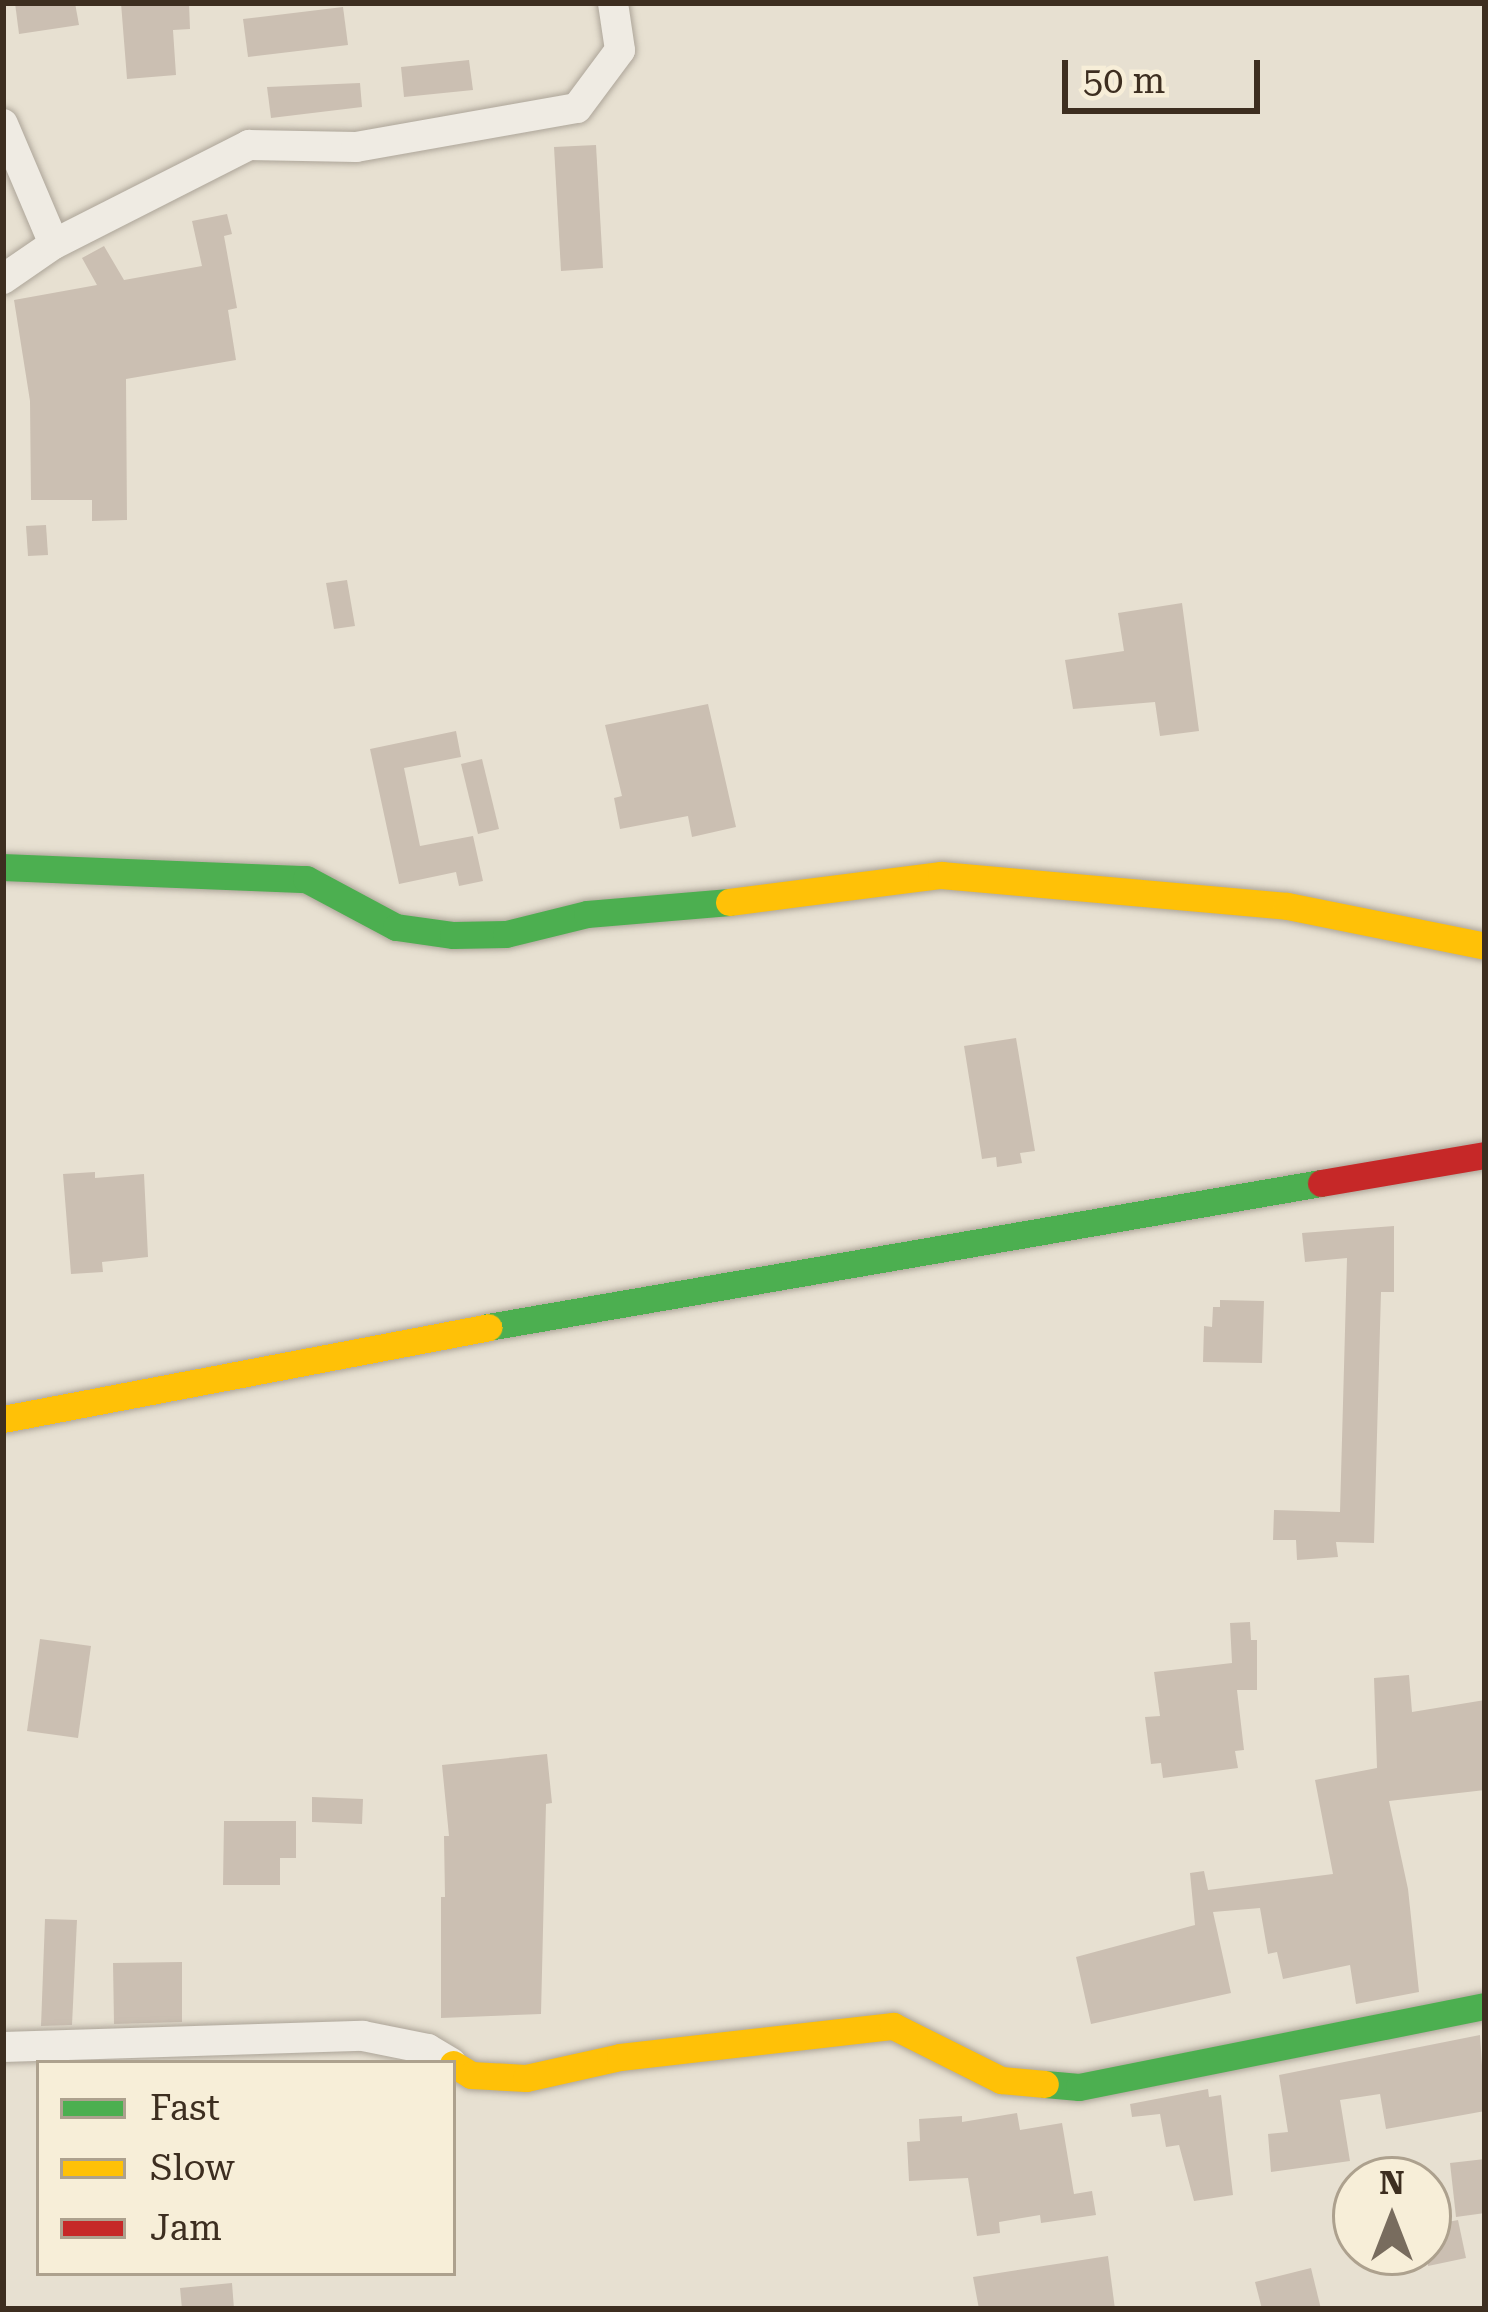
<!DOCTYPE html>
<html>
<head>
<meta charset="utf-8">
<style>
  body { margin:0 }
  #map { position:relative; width:1488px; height:2312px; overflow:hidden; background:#e7e0d1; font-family:"Roboto Serif",serif }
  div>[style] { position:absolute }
  .building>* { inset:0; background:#cbbfb2 }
  .roads { filter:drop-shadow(0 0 3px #ada599) drop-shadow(0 0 3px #ada599) }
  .street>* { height:30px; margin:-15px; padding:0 15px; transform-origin:15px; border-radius:15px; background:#efebe3 }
  .fast>* { height:27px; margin:-13.5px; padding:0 13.5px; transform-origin:13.5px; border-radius:13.5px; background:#4caf50 }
  .slow>* { height:27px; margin:-13.5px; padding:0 13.5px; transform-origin:13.5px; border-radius:13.5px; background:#ffc107 }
  .jam>* { height:27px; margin:-13.5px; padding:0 13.5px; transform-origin:13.5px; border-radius:13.5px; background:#c62828 }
  span { translate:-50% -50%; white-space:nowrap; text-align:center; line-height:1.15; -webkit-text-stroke:12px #f7eed8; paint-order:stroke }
  .frame { position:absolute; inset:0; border:6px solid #3d2e20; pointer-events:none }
  .legend { position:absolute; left:36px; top:2060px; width:420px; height:216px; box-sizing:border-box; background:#f7eed8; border:3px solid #ada18e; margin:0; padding:15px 21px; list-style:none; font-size:36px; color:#3d2e20 }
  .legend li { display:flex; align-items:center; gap:24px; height:60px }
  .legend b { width:60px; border:3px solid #ada18e }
  .north { position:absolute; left:1332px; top:2156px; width:120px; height:120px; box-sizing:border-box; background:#f7eed8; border:3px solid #ada18e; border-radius:50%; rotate:0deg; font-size:33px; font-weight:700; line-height:48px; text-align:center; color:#3d2e20 }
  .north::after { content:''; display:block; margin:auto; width:42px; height:54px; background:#786c5e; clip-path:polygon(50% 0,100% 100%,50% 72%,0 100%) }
  .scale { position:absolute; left:1062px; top:60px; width:198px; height:54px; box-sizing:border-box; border:6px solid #3d2e20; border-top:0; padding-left:15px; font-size:36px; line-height:42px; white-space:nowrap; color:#3d2e20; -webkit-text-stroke:9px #f7eed8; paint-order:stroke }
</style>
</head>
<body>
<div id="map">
  <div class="building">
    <i style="clip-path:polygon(15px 3px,75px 3px,79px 25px,19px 34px)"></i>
    <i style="clip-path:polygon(121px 3px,189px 3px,190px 29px,173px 30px,176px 75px,127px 79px)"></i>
    <i style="clip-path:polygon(343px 7px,348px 45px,248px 57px,243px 19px)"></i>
    <i style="clip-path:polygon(469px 60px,473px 90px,404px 97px,401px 67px)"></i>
    <i style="clip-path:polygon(360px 83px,362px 107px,271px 118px,267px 87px)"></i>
    <i style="clip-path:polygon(596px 145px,603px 268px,561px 271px,554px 147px)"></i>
    <i style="clip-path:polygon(227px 214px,232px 234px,224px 236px,237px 308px,228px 310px,236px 360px,126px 379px,127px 520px,92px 521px,92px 500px,31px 500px,30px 401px,14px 300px,97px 285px,82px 258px,104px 246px,124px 280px,202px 266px,192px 221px)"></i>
    <i style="clip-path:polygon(46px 525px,48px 555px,28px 556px,26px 526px)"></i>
    <i style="clip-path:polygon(347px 580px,355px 626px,334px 629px,326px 583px)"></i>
    <i style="clip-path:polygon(1182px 603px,1199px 731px,1160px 736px,1155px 702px,1073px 709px,1065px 660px,1124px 651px,1118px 613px)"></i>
    <i style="clip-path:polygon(708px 704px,736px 827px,692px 837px,688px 816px,620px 829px,614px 798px,622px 796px,605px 725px)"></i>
    <i style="clip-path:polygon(456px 731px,461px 757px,404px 768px,420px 846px,473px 836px,483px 881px,459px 886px,456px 872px,399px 884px,370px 749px)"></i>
    <i style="clip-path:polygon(482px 759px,499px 829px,478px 834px,461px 764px)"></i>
    <i style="clip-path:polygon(1016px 1038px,1035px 1151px,1020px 1153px,1022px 1163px,997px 1167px,996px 1157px,982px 1159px,964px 1046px)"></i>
    <i style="clip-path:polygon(95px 1172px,95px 1178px,144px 1174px,148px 1257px,102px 1262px,103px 1272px,71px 1274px,63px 1174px)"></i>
    <i style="clip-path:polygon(1394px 1226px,1394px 1292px,1381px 1292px,1374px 1543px,1336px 1542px,1338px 1557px,1297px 1560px,1296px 1540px,1273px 1540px,1274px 1510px,1340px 1512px,1347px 1258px,1305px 1262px,1302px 1233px)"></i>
    <i style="clip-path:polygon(1220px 1300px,1264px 1301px,1262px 1363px,1203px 1362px,1204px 1326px,1212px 1327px,1213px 1307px,1220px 1307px)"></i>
    <i style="clip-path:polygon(1250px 1622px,1251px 1640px,1257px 1640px,1257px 1690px,1237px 1690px,1244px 1750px,1235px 1751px,1238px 1768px,1163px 1778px,1161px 1763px,1151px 1764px,1145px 1717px,1160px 1716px,1154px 1672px,1232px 1663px,1230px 1623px)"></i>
    <i style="clip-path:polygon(40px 1639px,91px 1646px,78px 1738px,27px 1731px)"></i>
    <i style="clip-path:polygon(1409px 1675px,1412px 1712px,1485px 1700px,1485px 1790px,1389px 1801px,1408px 1889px,1419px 1992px,1356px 2004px,1350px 1965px,1283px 1979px,1277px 1952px,1268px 1954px,1260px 1908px,1213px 1912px,1231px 1993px,1091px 2024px,1076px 1957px,1195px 1925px,1190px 1873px,1204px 1871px,1208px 1890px,1333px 1874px,1315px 1780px,1377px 1768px,1374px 1678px)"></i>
    <i style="clip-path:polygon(547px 1754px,552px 1803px,546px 1804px,541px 2014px,441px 2018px,441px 1897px,445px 1897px,444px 1836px,449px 1836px,442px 1765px)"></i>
    <i style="clip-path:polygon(312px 1797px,363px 1799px,362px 1824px,312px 1822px)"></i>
    <i style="clip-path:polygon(224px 1821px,296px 1821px,296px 1858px,280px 1858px,280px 1885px,223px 1885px)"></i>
    <i style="clip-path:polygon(45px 1919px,77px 1920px,72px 2025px,41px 2026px)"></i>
    <i style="clip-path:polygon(182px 1962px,182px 2022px,114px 2024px,113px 1963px)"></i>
    <i style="clip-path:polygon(1480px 2035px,1485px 2111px,1386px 2129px,1380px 2094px,1340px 2100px,1350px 2161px,1271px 2172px,1268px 2134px,1288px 2132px,1279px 2075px)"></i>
    <i style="clip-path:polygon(1208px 2089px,1209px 2097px,1221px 2095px,1233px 2195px,1194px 2201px,1179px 2145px,1166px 2147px,1160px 2114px,1132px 2117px,1130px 2104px)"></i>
    <i style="clip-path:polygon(1017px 2113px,1020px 2130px,1062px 2123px,1074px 2194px,1092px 2191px,1096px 2215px,1041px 2223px,1040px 2215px,999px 2222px,1000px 2233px,977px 2236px,968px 2178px,909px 2181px,907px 2142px,920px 2141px,919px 2119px,962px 2116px,962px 2122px)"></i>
    <i style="clip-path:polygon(1485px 2159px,1485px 2213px,1456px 2217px,1450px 2163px)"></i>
    <i style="clip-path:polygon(1458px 2220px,1466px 2258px,1428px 2266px,1428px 2226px)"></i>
    <i style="clip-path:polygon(1108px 2256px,1115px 2309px,979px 2309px,973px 2277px)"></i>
    <i style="clip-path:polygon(1311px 2268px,1321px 2309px,1262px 2309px,1255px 2282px)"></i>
    <i style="clip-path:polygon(232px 2283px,234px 2309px,182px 2309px,180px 2288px)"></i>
  </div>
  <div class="roads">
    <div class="street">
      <i style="left:3px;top:124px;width:130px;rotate:67deg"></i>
      <i style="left:54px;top:244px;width:62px;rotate:145.5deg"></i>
      <i style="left:54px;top:244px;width:219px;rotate:-26.9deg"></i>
      <i style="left:249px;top:145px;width:107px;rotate:1.1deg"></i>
      <i style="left:356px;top:147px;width:224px;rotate:-10deg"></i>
      <i style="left:577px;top:108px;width:72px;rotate:-53.4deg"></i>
      <i style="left:620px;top:50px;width:48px;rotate:-98.5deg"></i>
      <i style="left:3px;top:2047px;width:360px;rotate:-1.8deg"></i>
      <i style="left:363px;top:2036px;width:66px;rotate:11.3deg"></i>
      <i style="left:428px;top:2049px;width:27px;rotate:31deg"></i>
    </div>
    <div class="fast">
      <i style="left:3px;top:867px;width:303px;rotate:2.3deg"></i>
      <i style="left:306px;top:879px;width:102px;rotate:28.1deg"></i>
      <i style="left:396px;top:927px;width:58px;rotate:8deg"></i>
      <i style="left:453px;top:935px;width:53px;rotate:-1.1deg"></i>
      <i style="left:506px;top:934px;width:83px;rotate:-13.9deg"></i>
      <i style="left:587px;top:914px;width:143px;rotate:-4.8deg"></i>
      <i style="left:488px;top:1327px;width:845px;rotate:-9.81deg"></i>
      <i style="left:1045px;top:2084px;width:34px;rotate:5deg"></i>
      <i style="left:1079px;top:2087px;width:414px;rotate:-11.3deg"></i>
    </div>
    <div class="slow">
      <i style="left:729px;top:902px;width:214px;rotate:-7.3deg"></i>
      <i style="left:941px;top:875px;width:347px;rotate:5.1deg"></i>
      <i style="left:1287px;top:906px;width:202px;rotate:11.4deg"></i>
      <i style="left:3px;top:1419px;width:494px;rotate:-10.7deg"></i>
      <i style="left:453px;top:2064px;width:21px;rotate:31deg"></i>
      <i style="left:471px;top:2075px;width:55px;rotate:3.1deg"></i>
      <i style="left:526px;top:2078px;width:96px;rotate:-12.6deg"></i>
      <i style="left:620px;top:2057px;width:275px;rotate:-6.5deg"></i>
      <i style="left:893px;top:2026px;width:121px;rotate:26.6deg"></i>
      <i style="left:1001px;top:2080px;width:44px;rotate:5.2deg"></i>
    </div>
    <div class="jam">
      <i style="left:1321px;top:1183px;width:166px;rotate:-9.7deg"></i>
    </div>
  </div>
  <div class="frame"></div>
  <ul class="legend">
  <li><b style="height:15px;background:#4caf50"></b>Fast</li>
  <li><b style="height:15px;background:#ffc107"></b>Slow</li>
  <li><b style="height:15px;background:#c62828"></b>Jam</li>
  </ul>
  <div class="north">N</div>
  <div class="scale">50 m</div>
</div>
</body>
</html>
